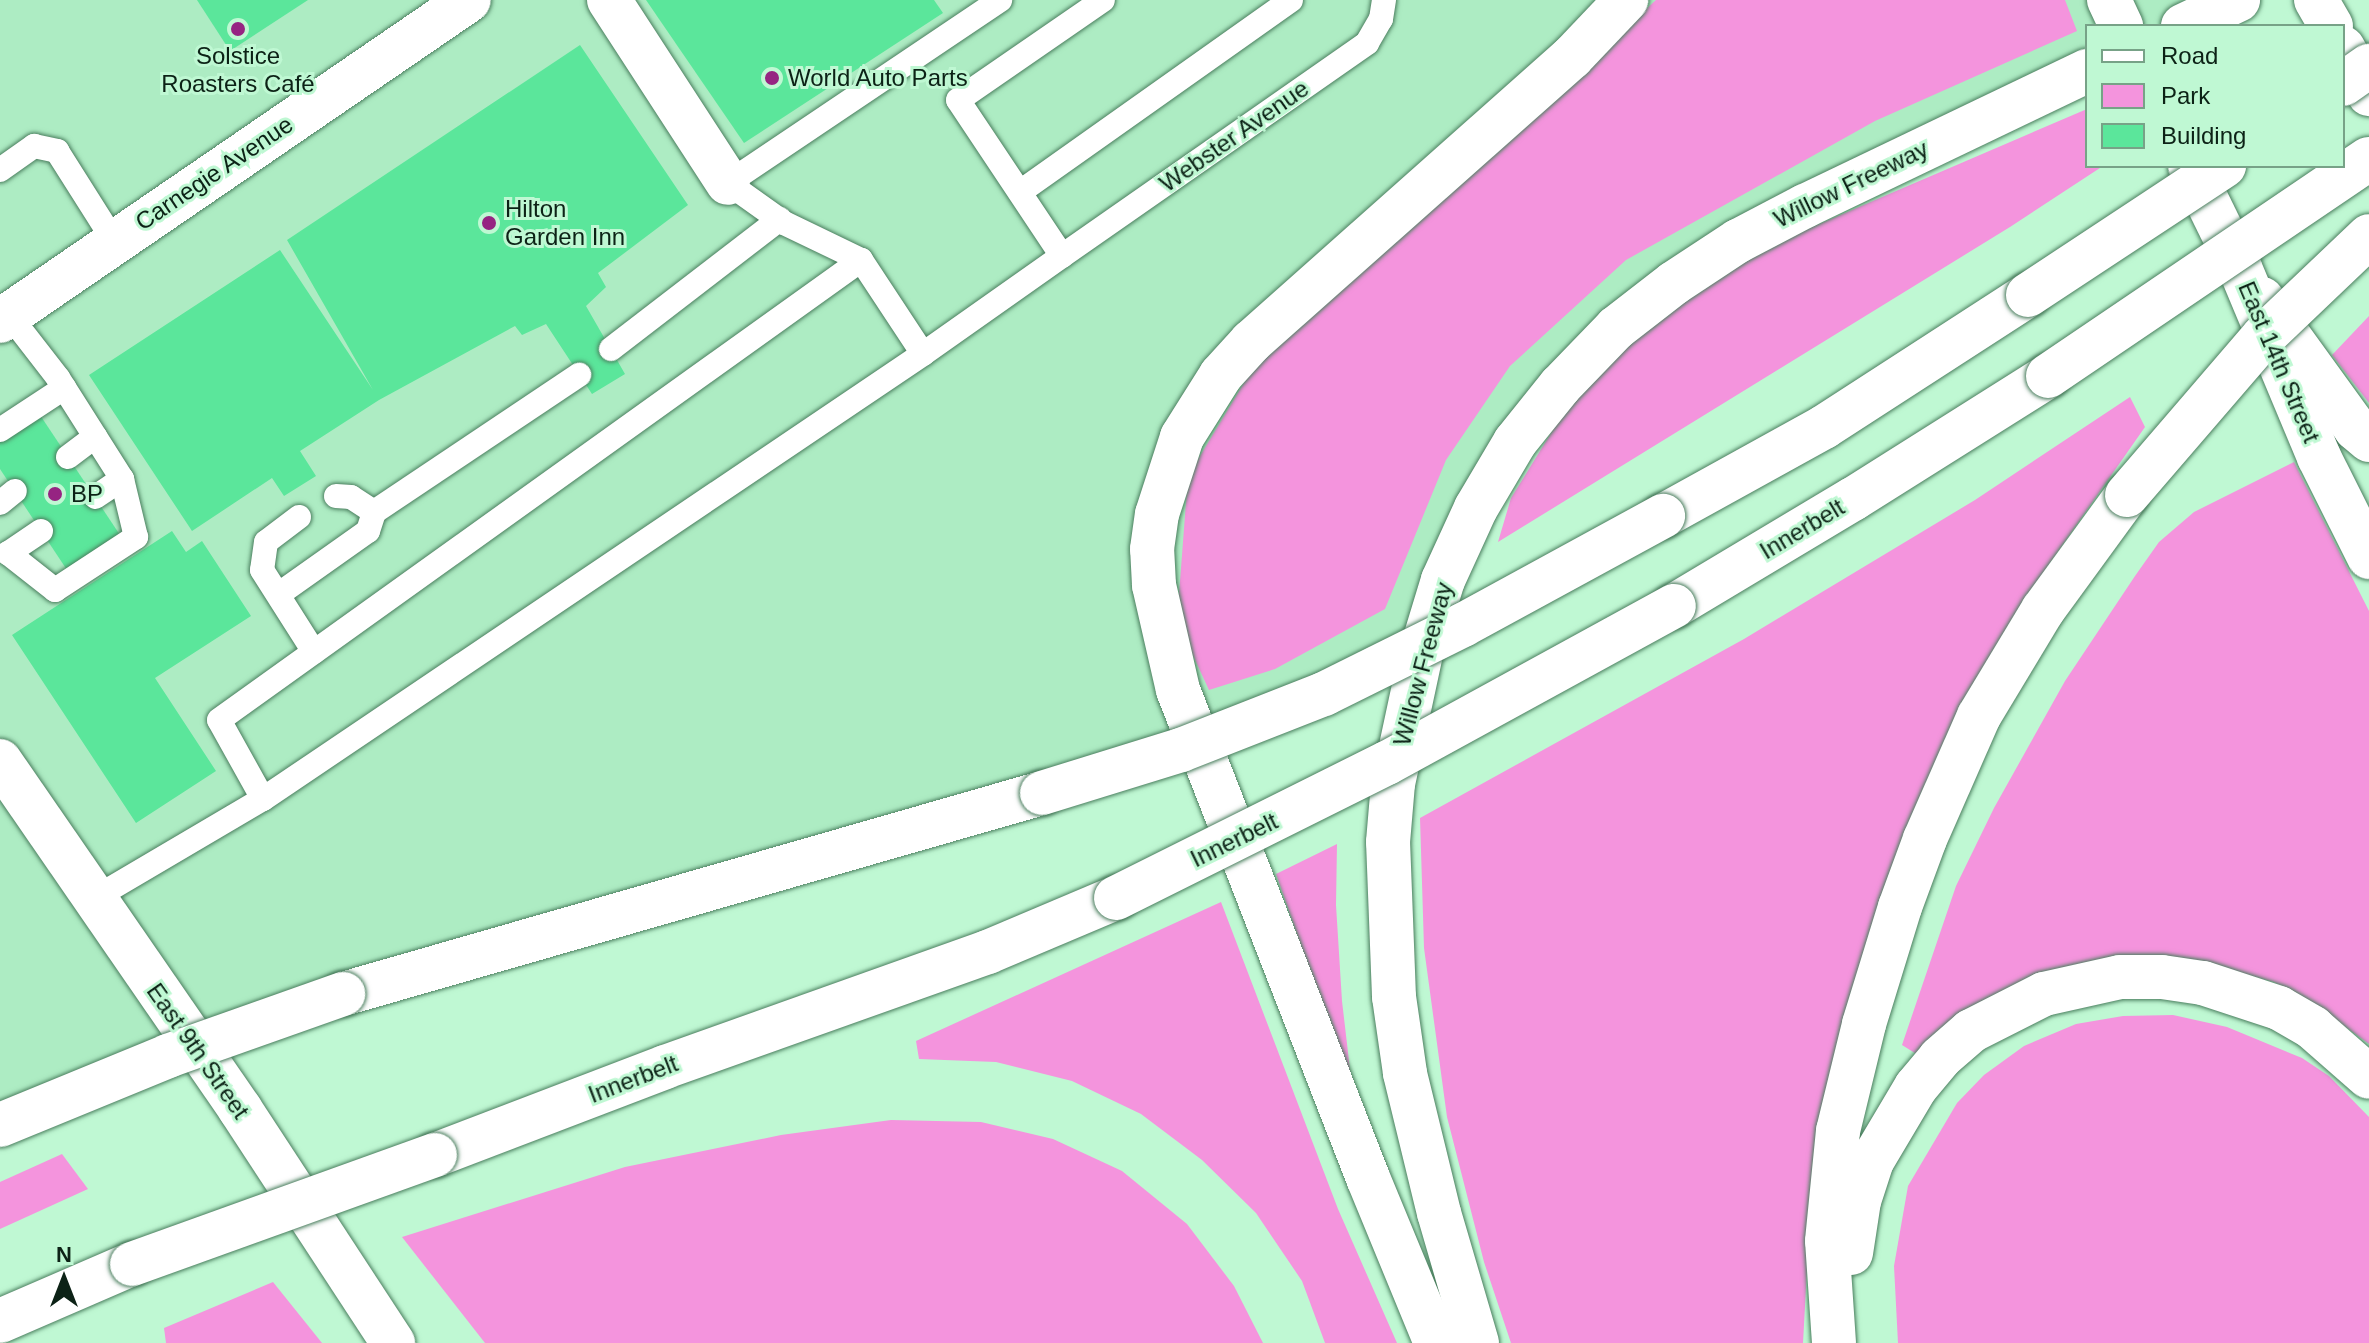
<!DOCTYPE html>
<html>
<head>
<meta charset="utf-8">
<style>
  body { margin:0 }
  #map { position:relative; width:2369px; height:1343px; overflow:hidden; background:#bff8d3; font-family:Arial,sans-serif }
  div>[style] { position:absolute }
  .built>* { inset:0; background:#adecc3 }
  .green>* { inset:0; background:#f494dd }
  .building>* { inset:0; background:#5be69b }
  .roads { filter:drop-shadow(0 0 2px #4a7e5e) drop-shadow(0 0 2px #4a7e5e) }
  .lane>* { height:24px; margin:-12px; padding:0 12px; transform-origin:12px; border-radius:12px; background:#fff }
  .street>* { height:44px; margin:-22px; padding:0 22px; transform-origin:22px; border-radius:22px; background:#fff }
  .secondary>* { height:44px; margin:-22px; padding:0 22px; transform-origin:22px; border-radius:22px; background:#fff }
  .primary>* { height:44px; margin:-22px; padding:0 22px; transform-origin:22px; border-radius:22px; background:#fff }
  .highway>* { height:44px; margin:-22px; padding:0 22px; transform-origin:22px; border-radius:22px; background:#fff }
  .bridges { filter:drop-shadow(0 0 2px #4a7e5e) drop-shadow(0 0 2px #4a7e5e) }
  .highway-bridge>* { height:44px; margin:-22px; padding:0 22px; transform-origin:22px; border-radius:22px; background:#fff }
  .dots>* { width:22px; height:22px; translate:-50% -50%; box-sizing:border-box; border:4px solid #bff8d3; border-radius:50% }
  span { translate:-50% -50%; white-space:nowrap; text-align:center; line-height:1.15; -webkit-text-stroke:6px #bff8d3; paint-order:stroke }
  .poi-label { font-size:24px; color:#0c2216 }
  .left { translate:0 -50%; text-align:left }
  .street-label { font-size:24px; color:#0c2216 }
  .legend { position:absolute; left:2085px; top:24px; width:260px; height:144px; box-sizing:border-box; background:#bff8d3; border:2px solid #77a287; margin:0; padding:10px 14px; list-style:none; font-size:24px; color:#0c2216 }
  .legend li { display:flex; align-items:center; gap:16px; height:40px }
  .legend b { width:40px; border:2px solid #77a287 }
  .north { position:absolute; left:24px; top:1239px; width:80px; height:80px; -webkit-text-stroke:6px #bff8d3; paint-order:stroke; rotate:0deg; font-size:22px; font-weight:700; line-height:32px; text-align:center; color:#0c2216 }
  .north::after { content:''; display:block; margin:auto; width:28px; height:36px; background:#0c2216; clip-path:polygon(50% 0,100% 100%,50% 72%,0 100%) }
</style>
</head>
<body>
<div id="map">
  <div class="built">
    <i style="clip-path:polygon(0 0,2238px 0,2183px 26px,2087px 26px,2087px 71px,1957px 132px,1560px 386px,1422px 649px,0 1125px)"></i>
  </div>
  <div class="green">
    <i style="clip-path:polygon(1656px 0,2065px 0,2077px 31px,1875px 121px,1626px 260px,1510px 366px,1446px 460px,1385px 609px,1275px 669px,1209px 690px,1177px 621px,1188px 476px,1257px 361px)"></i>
    <i style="clip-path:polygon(2087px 109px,2087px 166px,2103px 166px,2010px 227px,1498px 542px,1511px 498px,1567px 407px,1643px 330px,1747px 255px)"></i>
    <i style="clip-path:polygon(2369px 316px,2369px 403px,2332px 355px)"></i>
    <i style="clip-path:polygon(2130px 397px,2145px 427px,2045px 570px,1976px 686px,1808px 1251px,1803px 1343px,1511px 1343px,1484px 1262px,1447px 1117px,1424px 948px,1420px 818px,1744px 639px,1975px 500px)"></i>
    <i style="clip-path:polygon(2294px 462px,2369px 611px,2369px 1044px,2310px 1001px,2274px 982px,2193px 960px,1918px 1055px,1902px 1045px,1956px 886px,1994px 808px,2065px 681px,2135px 576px,2159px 542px,2194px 512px)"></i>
    <i style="clip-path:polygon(1337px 844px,1336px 905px,1342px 1001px,1353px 1095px,1276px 874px)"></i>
    <i style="clip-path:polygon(1221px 902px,1338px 1209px,1397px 1343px,1325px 1343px,1302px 1281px,1256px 1213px,1202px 1160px,1141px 1114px,1072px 1081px,996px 1062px,919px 1059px,916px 1041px)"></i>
    <i style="clip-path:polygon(2173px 1015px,2227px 1027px,2302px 1058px,2329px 1076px,2369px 1117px,2369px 1343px,1898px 1343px,1894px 1266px,1908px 1186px,1957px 1103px,1984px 1075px,2024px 1046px,2076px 1024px,2123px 1016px)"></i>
    <i style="clip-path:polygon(891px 1120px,981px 1122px,1053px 1139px,1122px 1171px,1187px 1224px,1234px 1286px,1263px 1343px,485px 1343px,402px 1237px,625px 1167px,781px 1135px)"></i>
    <i style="clip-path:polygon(62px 1154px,88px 1189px,0 1229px,0 1182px)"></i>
    <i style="clip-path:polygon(273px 1282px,322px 1343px,166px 1343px,164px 1328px)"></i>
  </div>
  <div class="building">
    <i style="clip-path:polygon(197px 0,308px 0,230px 51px)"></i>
    <i style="clip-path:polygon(646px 0,934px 0,943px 13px,744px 143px)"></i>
    <i style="clip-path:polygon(580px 45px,688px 205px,598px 273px,606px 287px,586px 306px,625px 374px,592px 394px,546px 324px,522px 335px,515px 326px,379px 400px,300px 451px,316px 476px,284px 496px,272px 478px,192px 531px,89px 375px,280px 250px,373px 390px,287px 240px)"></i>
    <i style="clip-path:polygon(38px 412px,122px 538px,69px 573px,0 469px,0 437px)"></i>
    <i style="clip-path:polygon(172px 531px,186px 552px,202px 541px,251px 616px,155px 678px,216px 771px,136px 823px,12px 635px)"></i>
  </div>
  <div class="roads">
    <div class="lane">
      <i style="left:0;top:170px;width:42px;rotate:-35.2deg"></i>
      <i style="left:34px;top:146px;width:24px;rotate:12deg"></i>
      <i style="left:57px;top:151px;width:107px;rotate:57.7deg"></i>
      <i style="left:1020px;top:192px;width:332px;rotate:-35.3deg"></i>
      <i style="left:1062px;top:256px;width:372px;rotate:-34.9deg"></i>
      <i style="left:1367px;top:43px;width:28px;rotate:-60deg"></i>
      <i style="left:1381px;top:19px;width:19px;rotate:-81deg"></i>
      <i style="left:3px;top:307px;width:90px;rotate:52.2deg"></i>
      <i style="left:58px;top:378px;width:120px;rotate:57.6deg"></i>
      <i style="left:122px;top:479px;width:32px;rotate:146deg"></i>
      <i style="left:611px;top:349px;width:213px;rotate:-37.6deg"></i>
      <i style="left:923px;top:354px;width:113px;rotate:-123.4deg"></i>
      <i style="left:861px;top:260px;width:85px;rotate:-154.3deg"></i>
      <i style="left:784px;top:223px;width:69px;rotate:-144.5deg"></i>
      <i style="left:728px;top:183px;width:328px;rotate:-33.9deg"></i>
      <i style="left:0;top:430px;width:77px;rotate:-33.3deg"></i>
      <i style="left:68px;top:457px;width:34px;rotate:-37deg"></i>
      <i style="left:336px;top:496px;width:15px;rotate:4deg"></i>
      <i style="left:351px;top:497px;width:27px;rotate:33deg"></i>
      <i style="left:0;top:503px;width:19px;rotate:-39deg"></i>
      <i style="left:299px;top:517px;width:41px;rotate:142.9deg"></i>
      <i style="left:266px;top:542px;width:28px;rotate:98deg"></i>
      <i style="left:262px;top:570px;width:97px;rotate:57.6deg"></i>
      <i style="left:41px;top:531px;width:40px;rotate:146deg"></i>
      <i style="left:8px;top:553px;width:60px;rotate:38.2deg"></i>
      <i style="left:55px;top:590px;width:97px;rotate:-33.2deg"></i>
      <i style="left:136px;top:537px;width:60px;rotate:-103.6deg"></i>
      <i style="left:279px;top:594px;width:109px;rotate:-35.3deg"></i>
      <i style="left:368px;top:531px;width:20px;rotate:-72deg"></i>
      <i style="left:374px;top:512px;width:247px;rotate:-33.8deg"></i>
      <i style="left:263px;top:799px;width:90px;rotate:-119.1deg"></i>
      <i style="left:219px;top:720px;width:790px;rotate:-35.62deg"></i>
      <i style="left:93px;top:899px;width:197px;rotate:-30.5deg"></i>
      <i style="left:263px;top:799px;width:796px;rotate:-33.99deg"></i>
      <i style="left:923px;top:354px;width:170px;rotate:-35.2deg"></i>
      <i style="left:1062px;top:256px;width:187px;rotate:-123.7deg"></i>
      <i style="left:958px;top:100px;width:176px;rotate:-34.6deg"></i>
    </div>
    <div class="street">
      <i style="left:609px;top:0;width:218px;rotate:57deg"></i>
    </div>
    <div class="secondary">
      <i style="left:2262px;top:299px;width:160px;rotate:54.1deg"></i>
      <i style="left:2356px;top:429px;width:17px;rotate:40deg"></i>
    </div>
    <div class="primary">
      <i style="left:2109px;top:0;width:29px;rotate:65deg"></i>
      <i style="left:2316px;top:0;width:30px;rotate:60deg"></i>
      <i style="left:2343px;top:48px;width:53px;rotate:60.5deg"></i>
      <i style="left:2190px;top:166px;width:114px;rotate:63.9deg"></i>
      <i style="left:2240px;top:268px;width:205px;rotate:67.3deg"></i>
      <i style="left:2319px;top:457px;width:112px;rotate:63.4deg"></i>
      <i style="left:0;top:321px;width:568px;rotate:-34.39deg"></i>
      <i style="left:0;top:761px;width:423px;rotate:55.4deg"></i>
      <i style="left:240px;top:1109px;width:280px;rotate:56.8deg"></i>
    </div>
    <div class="highway">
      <i style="left:2183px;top:26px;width:61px;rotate:-25.3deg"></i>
      <i style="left:1663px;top:516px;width:184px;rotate:-28.9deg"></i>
      <i style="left:1824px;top:427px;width:243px;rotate:-32.9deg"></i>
      <i style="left:1674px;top:606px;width:209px;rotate:-30.9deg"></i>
      <i style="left:1853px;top:499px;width:231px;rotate:-32.2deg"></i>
      <i style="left:343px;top:994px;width:727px;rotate:-16.04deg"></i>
      <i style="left:435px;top:1155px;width:246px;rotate:-20.9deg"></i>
      <i style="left:665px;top:1067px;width:343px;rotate:-19.6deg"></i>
      <i style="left:988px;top:952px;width:139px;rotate:-22.9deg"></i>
      <i style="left:1851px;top:1253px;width:53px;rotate:-81.3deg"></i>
      <i style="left:1859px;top:1201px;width:42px;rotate:-72deg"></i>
      <i style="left:1872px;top:1161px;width:86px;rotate:-59.3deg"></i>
      <i style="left:1916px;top:1087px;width:38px;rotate:-50deg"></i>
      <i style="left:1940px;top:1058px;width:41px;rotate:-41.1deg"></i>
      <i style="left:1971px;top:1031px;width:82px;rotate:-26.9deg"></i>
      <i style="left:2044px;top:994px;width:78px;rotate:-12.6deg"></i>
      <i style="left:2120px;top:977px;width:42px"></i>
      <i style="left:2162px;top:977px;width:41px;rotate:8.3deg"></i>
      <i style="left:2203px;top:983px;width:80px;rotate:18.2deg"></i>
      <i style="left:2279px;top:1008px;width:39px;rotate:30deg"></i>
      <i style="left:2313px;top:1028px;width:74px;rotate:41.2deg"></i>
      <i style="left:0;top:1321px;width:144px;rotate:-23.4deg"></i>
      <i style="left:1436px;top:1343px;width:178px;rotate:-112.4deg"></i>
      <i style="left:1368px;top:1178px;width:524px;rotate:-111.27deg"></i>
      <i style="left:1178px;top:690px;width:108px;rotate:-102.9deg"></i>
      <i style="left:1154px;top:585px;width:36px;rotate:-93deg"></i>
      <i style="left:1152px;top:549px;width:35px;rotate:-82deg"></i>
      <i style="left:1157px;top:514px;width:81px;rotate:-72deg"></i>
      <i style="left:1182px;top:437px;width:73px;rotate:-57.8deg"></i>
      <i style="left:1221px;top:375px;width:45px;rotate:-47.7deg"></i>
      <i style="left:1251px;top:342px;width:429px;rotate:-41.6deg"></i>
      <i style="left:1572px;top:57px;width:79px;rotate:-46.5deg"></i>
      <i style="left:1477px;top:1343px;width:135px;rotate:-106.3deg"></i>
      <i style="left:1439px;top:1213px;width:144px;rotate:-103.7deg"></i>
      <i style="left:1405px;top:1073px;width:77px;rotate:-98.2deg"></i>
      <i style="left:1394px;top:997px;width:155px;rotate:-92.2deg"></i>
      <i style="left:1388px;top:842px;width:58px;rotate:-85.1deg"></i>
      <i style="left:1393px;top:784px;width:138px;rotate:-77.9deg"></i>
      <i style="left:1422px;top:649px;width:72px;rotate:-73.1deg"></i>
      <i style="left:1443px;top:580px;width:79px;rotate:-65.4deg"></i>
      <i style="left:1476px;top:508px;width:77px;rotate:-59.4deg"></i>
      <i style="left:1515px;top:442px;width:72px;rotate:-51.2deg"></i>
      <i style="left:1560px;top:386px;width:81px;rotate:-46deg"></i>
      <i style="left:1616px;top:328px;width:73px;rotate:-37.8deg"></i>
      <i style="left:1674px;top:283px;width:77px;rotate:-33.3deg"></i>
      <i style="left:1738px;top:241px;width:76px;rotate:-27.6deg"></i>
      <i style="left:1805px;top:206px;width:313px;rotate:-25.6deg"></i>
      <i style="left:1834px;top:1343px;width:102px;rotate:-93.9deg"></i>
      <i style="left:1827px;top:1241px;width:111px;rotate:-84.3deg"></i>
      <i style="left:1838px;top:1131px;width:110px;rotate:-76.3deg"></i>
      <i style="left:1864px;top:1024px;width:122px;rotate:-72.9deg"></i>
      <i style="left:1900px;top:907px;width:72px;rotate:-69.8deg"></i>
      <i style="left:1925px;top:839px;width:134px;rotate:-66.3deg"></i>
      <i style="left:1979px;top:716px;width:124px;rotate:-58.9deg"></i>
      <i style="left:2043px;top:610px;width:142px;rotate:-53.9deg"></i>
    </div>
  </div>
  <div class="bridges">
    <div class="highway-bridge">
      <i style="left:2343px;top:84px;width:32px;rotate:-35deg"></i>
      <i style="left:2028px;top:295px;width:235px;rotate:-33.4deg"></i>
      <i style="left:2048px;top:376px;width:387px;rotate:-34.1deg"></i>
      <i style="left:2127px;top:495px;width:208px;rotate:-49.3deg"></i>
      <i style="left:2263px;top:337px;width:146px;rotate:-43.6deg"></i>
      <i style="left:1042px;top:793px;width:145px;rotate:-17.2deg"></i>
      <i style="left:1181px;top:750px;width:154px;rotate:-21.4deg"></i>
      <i style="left:1324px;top:694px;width:155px;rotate:-26.4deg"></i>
      <i style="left:1463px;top:625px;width:228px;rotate:-28.6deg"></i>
      <i style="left:1116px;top:898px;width:303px;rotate:-26.5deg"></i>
      <i style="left:1387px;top:763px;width:327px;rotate:-28.7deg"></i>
      <i style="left:0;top:1125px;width:182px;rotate:-22.3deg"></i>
      <i style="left:168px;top:1056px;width:186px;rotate:-19.5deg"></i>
      <i style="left:132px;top:1264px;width:322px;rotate:-19.8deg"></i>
    </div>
  </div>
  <div class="dots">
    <i style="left:238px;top:29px;background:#962482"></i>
    <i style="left:772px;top:78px;background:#962482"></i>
    <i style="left:489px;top:223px;background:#962482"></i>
    <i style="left:55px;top:494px;background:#962482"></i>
  </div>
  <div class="poi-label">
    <span style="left:238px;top:70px">Solstice<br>Roasters Café</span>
    <span class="left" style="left:788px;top:78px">World Auto Parts</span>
    <span class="left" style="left:505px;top:223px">Hilton<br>Garden Inn</span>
    <span class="left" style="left:71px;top:494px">BP</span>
  </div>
  <div class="street-label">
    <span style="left:1234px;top:136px;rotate:-35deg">Webster Avenue</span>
    <span style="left:214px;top:173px;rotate:-34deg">Carnegie Avenue</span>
    <span style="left:1851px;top:184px;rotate:-26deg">Willow Freeway</span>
    <span style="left:2279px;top:362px;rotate:67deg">East 14th Street</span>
    <span style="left:1802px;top:529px;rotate:-31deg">Innerbelt</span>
    <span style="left:1423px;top:664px;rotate:-75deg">Willow Freeway</span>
    <span style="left:1234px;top:840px;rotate:-26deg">Innerbelt</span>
    <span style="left:198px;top:1051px;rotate:55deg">East 9th Street</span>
    <span style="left:633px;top:1079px;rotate:-21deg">Innerbelt</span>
  </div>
  <ul class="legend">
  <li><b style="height:10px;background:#fff"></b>Road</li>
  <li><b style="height:22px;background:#f494dd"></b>Park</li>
  <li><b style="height:22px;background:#5be69b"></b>Building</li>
  </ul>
  <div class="north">N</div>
</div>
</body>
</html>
